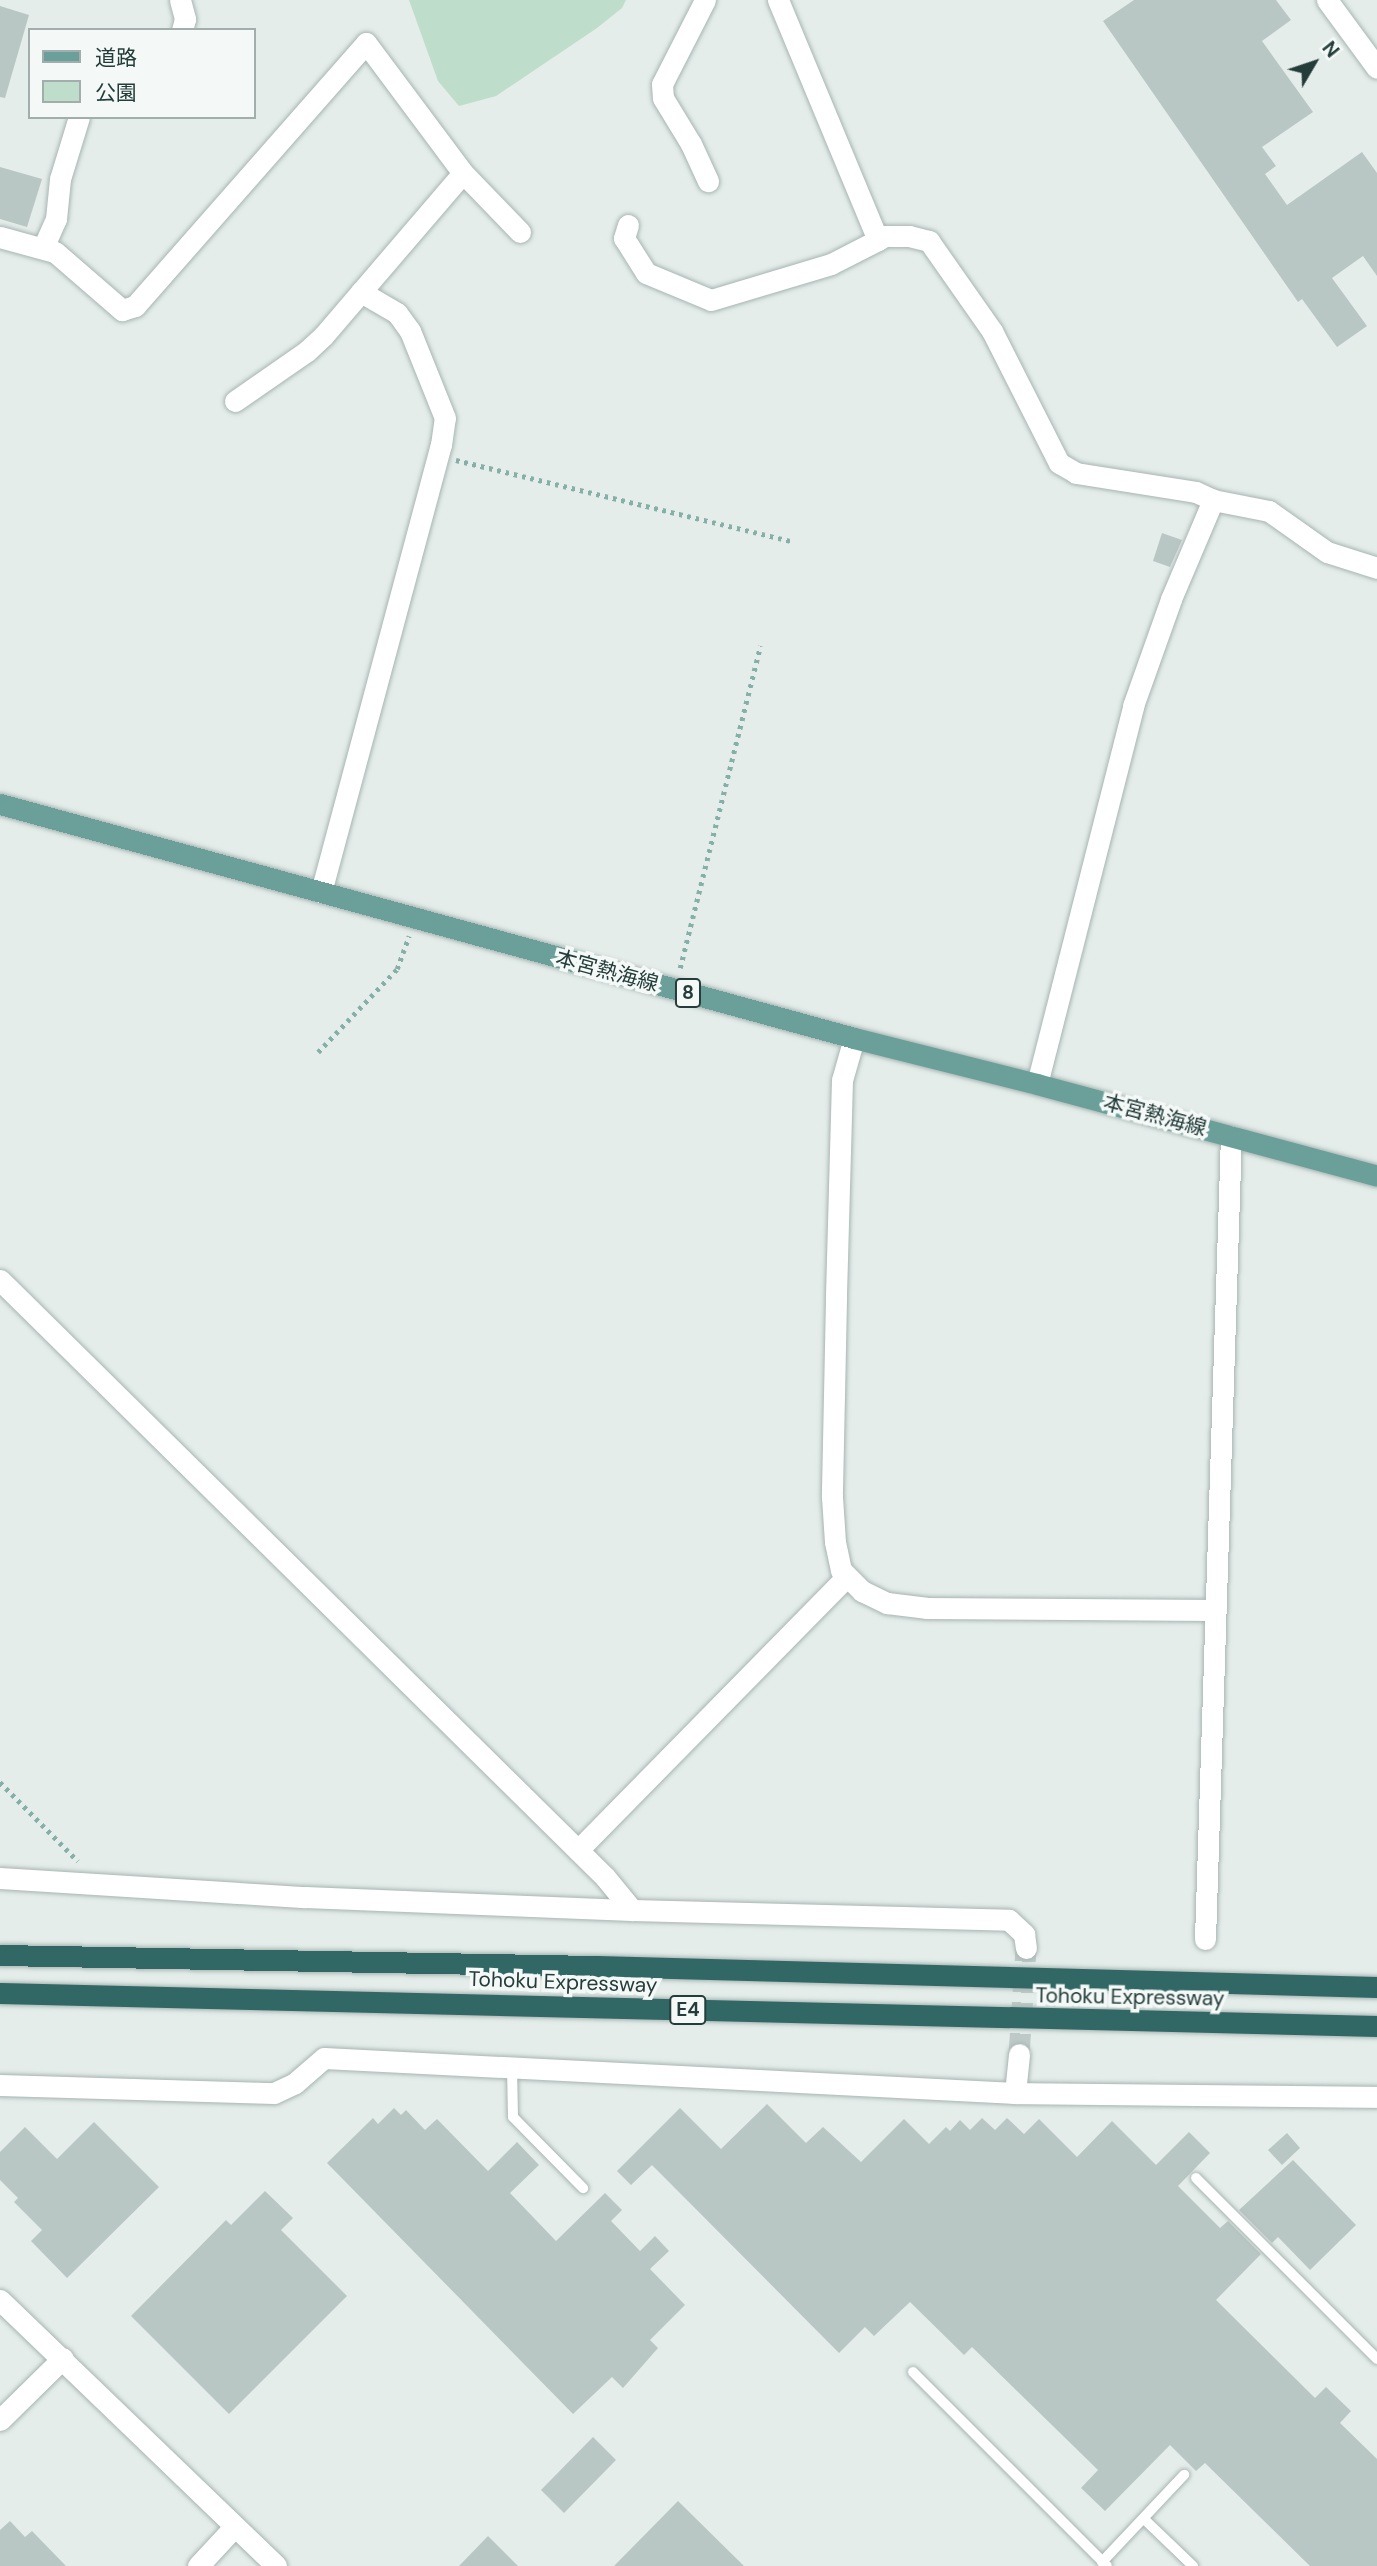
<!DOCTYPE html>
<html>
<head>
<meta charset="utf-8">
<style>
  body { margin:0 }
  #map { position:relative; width:1377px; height:2566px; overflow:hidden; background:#e4edea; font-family:"DM Sans","Noto Sans JP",sans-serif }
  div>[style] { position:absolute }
  .green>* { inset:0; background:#beddcb }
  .building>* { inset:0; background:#b9c7c4 }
  .minor-tunnel>* { height:21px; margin-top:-10.5px; transform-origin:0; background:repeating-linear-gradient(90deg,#becac7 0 21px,transparent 0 31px) }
  .path>* { height:4.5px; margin-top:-2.25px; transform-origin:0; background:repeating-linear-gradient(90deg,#86afa8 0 3.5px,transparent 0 8.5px) }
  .roads { filter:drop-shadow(0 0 2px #a7b5b2) drop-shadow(0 0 2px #a7b5b2) }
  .service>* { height:10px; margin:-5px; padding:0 5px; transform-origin:5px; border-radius:5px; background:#fff }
  .minor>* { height:21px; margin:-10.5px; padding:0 10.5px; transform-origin:10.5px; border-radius:10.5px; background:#fff }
  .tertiary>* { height:21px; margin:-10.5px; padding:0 10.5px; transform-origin:10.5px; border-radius:10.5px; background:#fff }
  .primary>* { height:21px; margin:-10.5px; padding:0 10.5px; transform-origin:10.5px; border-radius:10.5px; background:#6ba09a }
  .motorway>* { height:21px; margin:-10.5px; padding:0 10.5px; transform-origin:10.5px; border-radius:10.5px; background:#316865 }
  span { translate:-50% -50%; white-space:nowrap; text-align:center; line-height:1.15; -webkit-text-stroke:7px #f4f9f7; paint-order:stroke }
  .shield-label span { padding:2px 5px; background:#f4f9f7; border:2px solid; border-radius:5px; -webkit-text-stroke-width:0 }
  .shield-label { font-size:19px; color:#243d3a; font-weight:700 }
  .street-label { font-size:21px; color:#243d3a }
  .legend { position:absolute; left:28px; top:28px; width:228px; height:91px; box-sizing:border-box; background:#f4f9f7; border:2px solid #a1aeab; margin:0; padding:9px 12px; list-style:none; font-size:21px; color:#243d3a }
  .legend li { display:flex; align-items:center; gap:14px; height:35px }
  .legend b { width:35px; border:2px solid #a1aeab }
  .north { position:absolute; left:1279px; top:28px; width:70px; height:70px; -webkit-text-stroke:5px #f4f9f7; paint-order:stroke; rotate:51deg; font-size:19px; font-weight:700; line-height:28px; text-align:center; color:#243d3a }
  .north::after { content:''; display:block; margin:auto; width:24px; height:32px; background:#243d3a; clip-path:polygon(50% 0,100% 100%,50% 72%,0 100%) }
</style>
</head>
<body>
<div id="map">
  <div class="green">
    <i style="clip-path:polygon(409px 0,626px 0,622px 8px,597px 28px,496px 96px,459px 106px,438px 81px)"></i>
  </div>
  <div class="building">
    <i style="clip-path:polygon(1134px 0,1276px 0,1291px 20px,1262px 41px,1313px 112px,1262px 147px,1276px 166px,1265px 174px,1287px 205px,1362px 152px,1377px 173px,1377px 276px,1363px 256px,1332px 278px,1367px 326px,1337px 347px,1302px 299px,1298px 302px,1103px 21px)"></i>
    <i style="clip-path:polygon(0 6px,29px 15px,5px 98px,0 97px)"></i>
    <i style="clip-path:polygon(0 167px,42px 179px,27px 227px,0 219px)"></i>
    <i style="clip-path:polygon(1162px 533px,1182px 540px,1170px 567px,1153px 561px)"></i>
    <i style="clip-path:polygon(767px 2104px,806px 2143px,823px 2127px,861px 2162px,904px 2119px,929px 2144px,946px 2127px,950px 2131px,960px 2120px,970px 2130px,982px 2118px,995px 2130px,1007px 2118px,1024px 2134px,1039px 2119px,1077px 2157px,1112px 2121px,1156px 2165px,1189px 2132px,1210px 2153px,1178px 2186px,1220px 2228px,1228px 2221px,1261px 2254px,1216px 2300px,1315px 2398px,1326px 2387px,1351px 2411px,1340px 2423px,1377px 2459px,1377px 2566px,1310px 2566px,1205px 2463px,1196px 2471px,1170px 2445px,1105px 2511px,1081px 2488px,1098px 2470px,972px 2347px,964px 2355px,910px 2302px,874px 2336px,865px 2327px,839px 2353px,652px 2165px,631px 2185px,617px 2171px,680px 2108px,721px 2149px)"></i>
    <i style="clip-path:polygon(394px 2108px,401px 2115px,406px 2110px,425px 2130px,437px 2119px,488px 2171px,517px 2142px,539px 2165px,510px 2193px,556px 2241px,605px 2193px,622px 2210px,611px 2221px,640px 2251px,655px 2236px,669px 2251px,650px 2269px,685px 2305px,650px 2340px,658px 2348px,623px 2388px,612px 2377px,573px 2414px,327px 2163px,373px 2118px,378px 2124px)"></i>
    <i style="clip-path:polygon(94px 2122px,159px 2187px,67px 2278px,31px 2241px,42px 2230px,14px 2202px,18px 2198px,0 2180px,0 2152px,25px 2127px,57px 2159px)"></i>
    <i style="clip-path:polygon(1287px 2133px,1300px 2148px,1282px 2165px,1268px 2150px)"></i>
    <i style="clip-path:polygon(1293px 2160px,1356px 2225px,1310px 2270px,1278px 2237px,1272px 2243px,1239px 2210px)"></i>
    <i style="clip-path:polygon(265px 2191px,293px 2218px,281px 2230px,347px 2296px,229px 2414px,131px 2316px,226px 2220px,231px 2225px)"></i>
    <i style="clip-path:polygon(593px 2437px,616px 2460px,564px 2513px,541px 2490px)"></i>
    <i style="clip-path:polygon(678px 2501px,744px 2566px,614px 2566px)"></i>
    <i style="clip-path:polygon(10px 2521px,25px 2537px,32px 2531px,66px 2566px,0 2566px,0 2530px)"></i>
    <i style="clip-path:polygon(488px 2536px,518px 2566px,459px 2566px)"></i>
  </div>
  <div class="minor-tunnel">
    <i style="left:1019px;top:2054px;width:106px;rotate:-86.2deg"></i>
  </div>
  <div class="path">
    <i style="left:456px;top:460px;width:346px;rotate:13.6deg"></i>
    <i style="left:680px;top:968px;width:332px;rotate:-76deg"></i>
    <i style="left:318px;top:1052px;width:115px;rotate:-46.4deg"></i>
    <i style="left:397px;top:969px;width:35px;rotate:-70deg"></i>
    <i style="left:0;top:1782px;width:111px;rotate:45.4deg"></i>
  </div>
  <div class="roads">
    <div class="service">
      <i style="left:512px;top:2066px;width:51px;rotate:88.9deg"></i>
      <i style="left:513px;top:2117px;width:100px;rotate:45.4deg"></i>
      <i style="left:1196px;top:2178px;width:256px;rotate:45deg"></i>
      <i style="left:913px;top:2372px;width:274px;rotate:45deg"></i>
      <i style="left:1144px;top:2519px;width:68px;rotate:43.8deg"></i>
      <i style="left:1102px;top:2562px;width:120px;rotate:-46.7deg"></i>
    </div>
    <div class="minor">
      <i style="left:180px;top:0;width:20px;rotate:75deg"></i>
      <i style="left:185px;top:19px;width:11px;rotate:105deg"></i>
      <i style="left:705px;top:0;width:94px;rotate:117.1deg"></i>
      <i style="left:662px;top:84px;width:14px;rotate:86deg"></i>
      <i style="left:663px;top:98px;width:54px;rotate:58.7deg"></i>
      <i style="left:691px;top:144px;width:41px;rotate:65.3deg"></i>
      <i style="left:778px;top:0;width:260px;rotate:67.4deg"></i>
      <i style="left:878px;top:240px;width:8px;rotate:-30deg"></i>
      <i style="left:885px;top:236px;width:24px"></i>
      <i style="left:909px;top:236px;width:21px;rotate:14deg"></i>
      <i style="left:929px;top:241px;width:110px;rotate:55deg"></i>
      <i style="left:992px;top:331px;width:148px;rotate:63.1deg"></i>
      <i style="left:1059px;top:463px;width:20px;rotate:30deg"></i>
      <i style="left:1076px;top:473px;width:121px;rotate:9deg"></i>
      <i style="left:1196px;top:492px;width:19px;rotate:25deg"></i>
      <i style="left:1327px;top:0;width:84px;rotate:53.7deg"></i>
      <i style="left:628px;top:225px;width:14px;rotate:107deg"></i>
      <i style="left:624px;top:238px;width:41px;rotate:57.8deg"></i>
      <i style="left:646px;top:273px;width:70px;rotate:22.6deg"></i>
      <i style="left:711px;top:300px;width:125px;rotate:-16.7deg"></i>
      <i style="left:831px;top:264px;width:53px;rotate:-27.1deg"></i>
      <i style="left:0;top:237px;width:57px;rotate:15.3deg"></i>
      <i style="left:55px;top:252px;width:89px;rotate:40.9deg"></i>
      <i style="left:122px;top:310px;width:14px;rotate:-17deg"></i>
      <i style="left:135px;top:306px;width:350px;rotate:-48.7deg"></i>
      <i style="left:366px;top:43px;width:162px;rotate:53.3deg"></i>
      <i style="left:463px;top:173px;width:82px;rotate:46deg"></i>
      <i style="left:43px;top:248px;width:32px;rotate:-66deg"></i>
      <i style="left:56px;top:219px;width:40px;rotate:-84.3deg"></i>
      <i style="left:60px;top:179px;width:65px;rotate:-73deg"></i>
      <i style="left:235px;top:401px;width:88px;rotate:-34.8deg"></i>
      <i style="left:307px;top:351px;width:23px;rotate:-43deg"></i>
      <i style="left:324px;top:335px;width:213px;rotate:-49.4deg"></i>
      <i style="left:321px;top:892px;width:463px;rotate:-75deg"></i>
      <i style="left:441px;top:445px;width:27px;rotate:-82deg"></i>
      <i style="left:445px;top:418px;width:94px;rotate:-111.9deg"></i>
      <i style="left:410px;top:331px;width:22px;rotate:-126deg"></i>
      <i style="left:397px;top:313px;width:42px;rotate:-149.7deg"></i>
      <i style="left:854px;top:1038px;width:44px;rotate:105.9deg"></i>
      <i style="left:842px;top:1080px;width:219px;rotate:91.6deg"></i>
      <i style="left:836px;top:1299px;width:198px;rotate:91.2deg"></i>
      <i style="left:832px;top:1497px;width:45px;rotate:86.2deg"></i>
      <i style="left:835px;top:1542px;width:29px;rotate:78deg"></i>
      <i style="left:841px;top:1570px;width:30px;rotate:45deg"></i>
      <i style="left:862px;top:1591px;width:28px;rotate:26deg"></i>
      <i style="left:887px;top:1603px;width:39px;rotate:7deg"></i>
      <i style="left:926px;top:1608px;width:288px;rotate:0.4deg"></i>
      <i style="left:1037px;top:1084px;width:390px;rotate:-75.7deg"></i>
      <i style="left:1133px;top:706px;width:114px;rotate:-70.4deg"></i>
      <i style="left:1171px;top:599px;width:108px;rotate:-67deg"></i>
      <i style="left:1213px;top:500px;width:57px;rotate:11.1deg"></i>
      <i style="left:1269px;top:511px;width:71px;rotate:35.3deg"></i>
      <i style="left:1327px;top:552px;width:52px;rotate:17.7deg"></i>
      <i style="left:0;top:1280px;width:850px;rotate:44.62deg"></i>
      <i style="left:605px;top:1877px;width:43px;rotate:50.7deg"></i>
      <i style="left:578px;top:1850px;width:383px;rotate:-45.5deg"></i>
      <i style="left:0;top:1878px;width:306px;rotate:3.6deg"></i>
      <i style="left:305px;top:1897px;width:327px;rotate:2.3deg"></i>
      <i style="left:632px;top:1910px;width:377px;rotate:1.5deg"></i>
      <i style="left:1009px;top:1920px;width:21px;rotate:43deg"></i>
      <i style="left:1024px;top:1934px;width:14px;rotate:82deg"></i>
      <i style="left:1205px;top:1939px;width:803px;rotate:-88.15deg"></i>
      <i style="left:0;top:2085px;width:274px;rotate:1.7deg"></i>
      <i style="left:274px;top:2093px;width:23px;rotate:-25deg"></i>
      <i style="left:295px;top:2083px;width:38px;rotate:-41deg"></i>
      <i style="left:324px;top:2058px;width:692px;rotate:2.9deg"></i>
      <i style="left:1015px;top:2093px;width:362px;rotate:0.6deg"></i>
      <i style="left:1015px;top:2093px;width:39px;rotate:-84deg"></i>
      <i style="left:198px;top:2566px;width:54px;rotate:-47.2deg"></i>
    </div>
    <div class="tertiary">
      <i style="left:0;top:2300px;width:383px;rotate:43.9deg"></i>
      <i style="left:0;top:2420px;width:88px;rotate:-44.5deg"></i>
    </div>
    <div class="primary">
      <i style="left:0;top:804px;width:885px;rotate:15.32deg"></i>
      <i style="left:854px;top:1038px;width:189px;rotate:14.1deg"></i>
      <i style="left:1037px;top:1084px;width:352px;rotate:15.1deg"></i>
    </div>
    <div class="motorway">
      <i style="left:0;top:1955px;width:597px;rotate:1.06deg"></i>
      <i style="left:597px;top:1966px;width:780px;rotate:1.54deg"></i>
      <i style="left:0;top:1993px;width:1377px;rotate:1.37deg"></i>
    </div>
  </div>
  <div class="shield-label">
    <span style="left:688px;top:993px">8</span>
    <span style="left:688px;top:2010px">E4</span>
  </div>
  <div class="street-label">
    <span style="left:607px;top:971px;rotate:15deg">本宮熱海線</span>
    <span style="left:1155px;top:1115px;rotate:15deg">本宮熱海線</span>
    <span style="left:563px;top:1982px;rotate:2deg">Tohoku Expressway</span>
    <span style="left:1130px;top:1997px;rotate:1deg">Tohoku Expressway</span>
  </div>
  <ul class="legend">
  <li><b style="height:9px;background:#6ba09a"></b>道路</li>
  <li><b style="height:19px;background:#beddcb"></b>公園</li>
  </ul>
  <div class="north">N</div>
</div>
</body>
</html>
